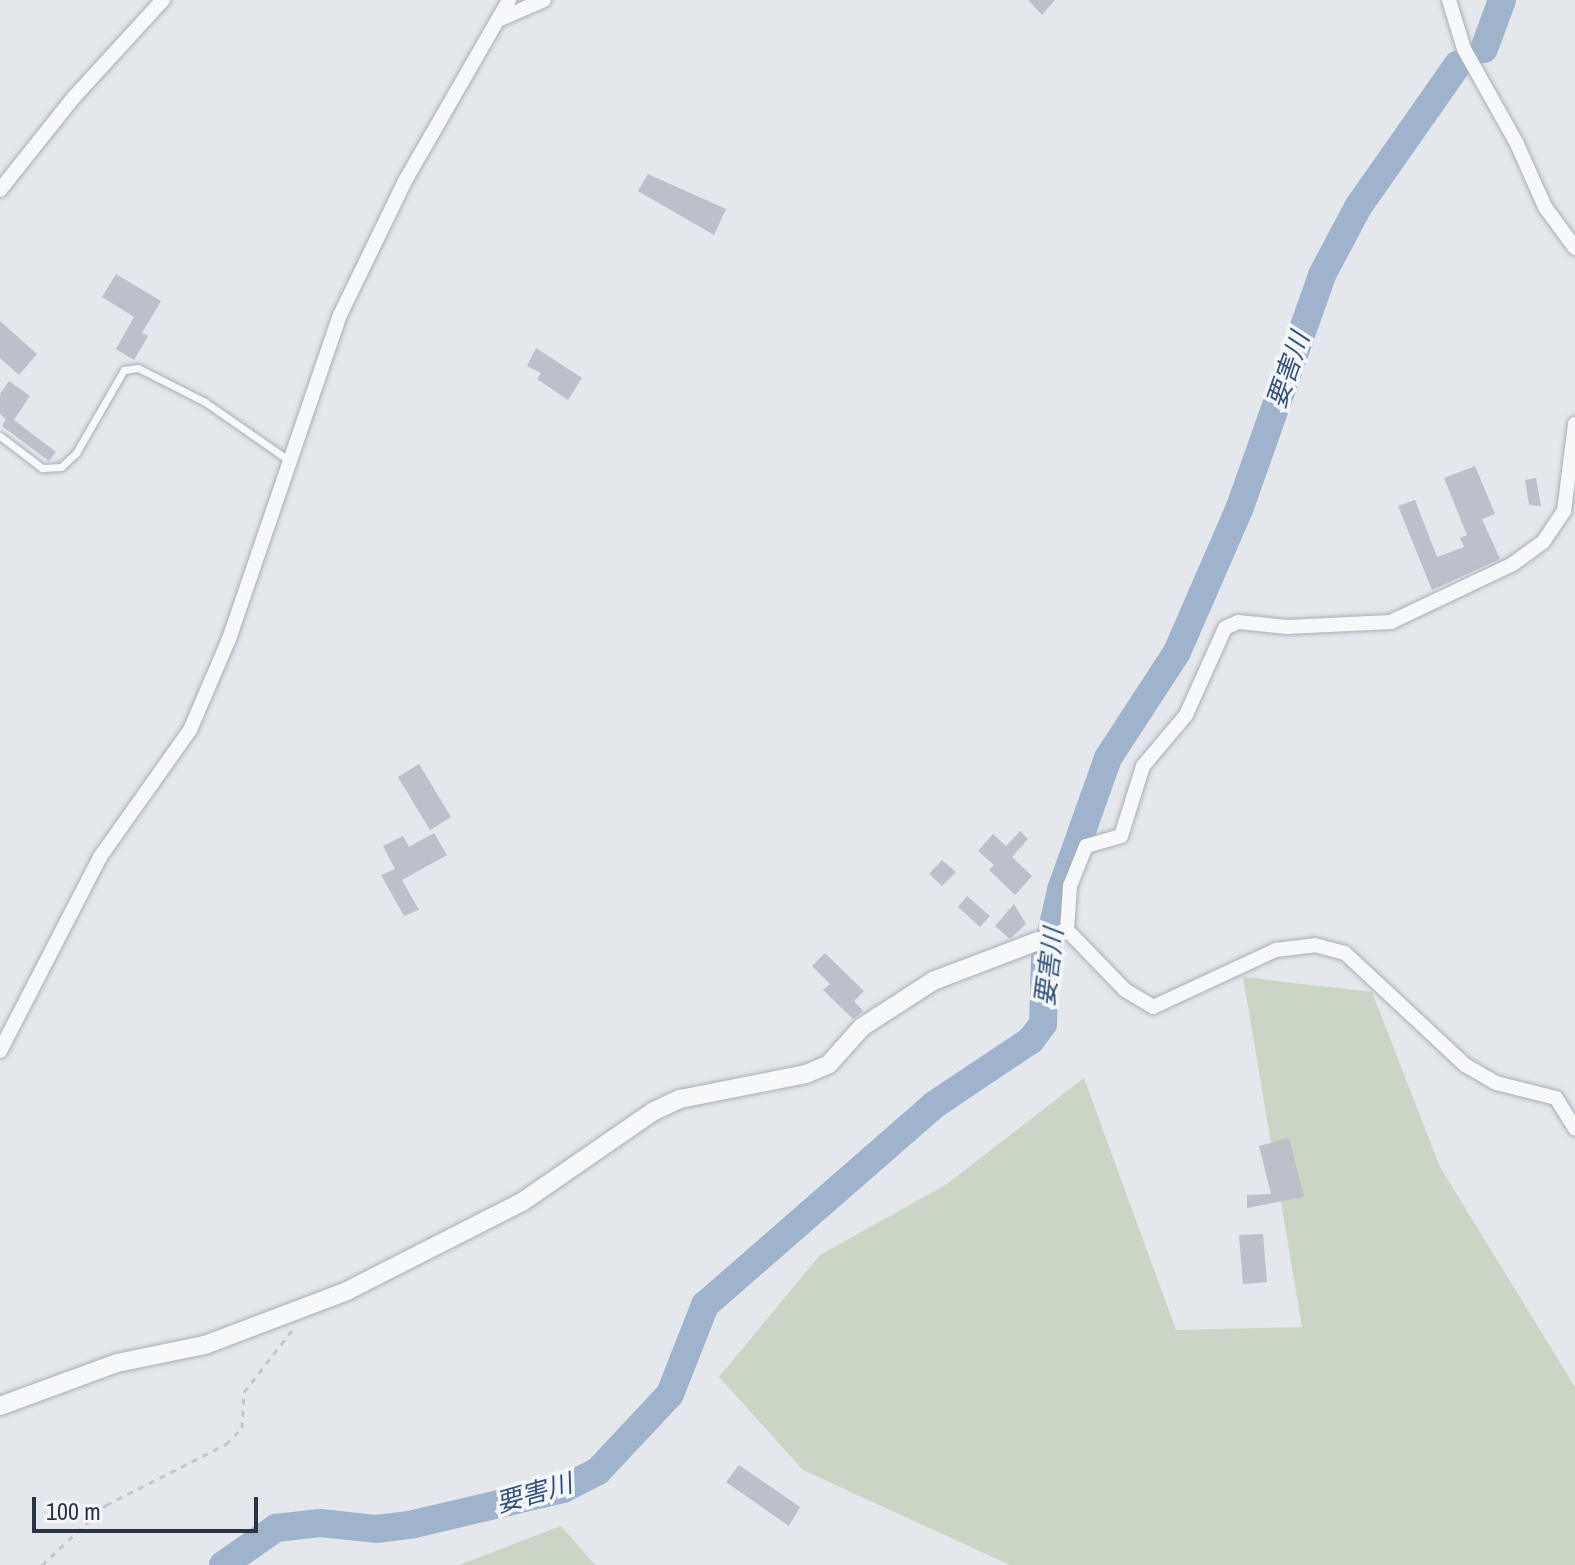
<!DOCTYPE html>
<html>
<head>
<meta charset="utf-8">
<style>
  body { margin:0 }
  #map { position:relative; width:1575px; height:1565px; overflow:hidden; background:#e4e7ec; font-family:"Archivo Narrow","Noto Sans JP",sans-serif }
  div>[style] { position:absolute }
  .green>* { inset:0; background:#c9d6c5 }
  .river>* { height:28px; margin:-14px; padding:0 14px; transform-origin:14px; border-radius:14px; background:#9fb4cc }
  .building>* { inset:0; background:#bbc0ca }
  .path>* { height:3px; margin-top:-1.5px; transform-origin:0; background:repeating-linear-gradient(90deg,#c2c5cb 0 6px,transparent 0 12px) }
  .roads { filter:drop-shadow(0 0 2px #a9aeb7) drop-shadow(0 0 2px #a9aeb7) }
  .service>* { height:7px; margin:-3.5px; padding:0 3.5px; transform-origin:3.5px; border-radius:3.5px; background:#f7f8fa }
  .minor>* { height:14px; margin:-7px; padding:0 7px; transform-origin:7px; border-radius:7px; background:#f7f8fa }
  .tertiary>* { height:18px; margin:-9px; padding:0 9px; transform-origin:9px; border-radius:9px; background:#f7f8fa }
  span { translate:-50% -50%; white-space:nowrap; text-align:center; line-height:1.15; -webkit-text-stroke:7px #f4f6f9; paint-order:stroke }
  .water-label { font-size:26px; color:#34527a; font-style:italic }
  .scale { position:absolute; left:32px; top:1497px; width:226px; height:36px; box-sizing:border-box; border:4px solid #2b3445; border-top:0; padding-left:10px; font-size:24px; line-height:28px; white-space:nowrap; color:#2b3445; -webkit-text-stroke:6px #f4f6f9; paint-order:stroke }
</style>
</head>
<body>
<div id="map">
  <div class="green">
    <i style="clip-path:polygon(1243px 977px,1372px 992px,1440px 1167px,1575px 1387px,1575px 1565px,1010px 1565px,803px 1470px,719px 1377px,820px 1255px,947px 1184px,1084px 1078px,1176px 1330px,1302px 1327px)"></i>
    <i style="clip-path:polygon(561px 1526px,595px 1565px,459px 1565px)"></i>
  </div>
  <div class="river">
    <i style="left:1484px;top:49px;width:52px;rotate:-69.8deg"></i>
    <i style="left:223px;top:1565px;width:65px;rotate:-34.9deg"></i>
    <i style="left:276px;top:1528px;width:44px;rotate:-6.5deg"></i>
    <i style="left:320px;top:1523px;width:56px;rotate:6.1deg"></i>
    <i style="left:376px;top:1529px;width:38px;rotate:-7deg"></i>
    <i style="left:414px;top:1524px;width:153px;rotate:-13.2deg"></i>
    <i style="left:563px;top:1489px;width:39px;rotate:-27deg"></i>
    <i style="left:598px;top:1471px;width:105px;rotate:-46.9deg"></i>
    <i style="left:670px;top:1394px;width:96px;rotate:-68.5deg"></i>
    <i style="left:705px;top:1305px;width:304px;rotate:-41.1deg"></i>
    <i style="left:934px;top:1105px;width:117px;rotate:-33.8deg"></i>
    <i style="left:1031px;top:1040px;width:20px;rotate:-53deg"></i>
    <i style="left:1043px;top:1024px;width:65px;rotate:-88.2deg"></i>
    <i style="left:1045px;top:959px;width:71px;rotate:-76.9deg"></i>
    <i style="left:1061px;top:890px;width:140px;rotate:-70.4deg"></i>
    <i style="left:1108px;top:758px;width:126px;rotate:-56.9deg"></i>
    <i style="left:1177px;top:652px;width:158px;rotate:-66.5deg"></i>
    <i style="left:1240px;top:507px;width:246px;rotate:-70.5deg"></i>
    <i style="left:1322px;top:275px;width:77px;rotate:-62.1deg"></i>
    <i style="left:1358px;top:207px;width:174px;rotate:-55deg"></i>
  </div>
  <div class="building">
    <i style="clip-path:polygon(1028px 0,1055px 0,1042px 15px)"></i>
    <i style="clip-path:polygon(648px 174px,726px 209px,714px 235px,638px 191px)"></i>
    <i style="clip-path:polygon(116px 274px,161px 301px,142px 333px,148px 336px,134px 360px,116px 349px,134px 317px,102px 297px)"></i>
    <i style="clip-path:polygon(0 321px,37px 354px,19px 375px,0 358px)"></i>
    <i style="clip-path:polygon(536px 348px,582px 378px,568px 400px,537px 379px,541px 373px,527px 366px)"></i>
    <i style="clip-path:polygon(9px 381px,30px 396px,14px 420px,56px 452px,49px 461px,2px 426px,6px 419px,0 414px,0 394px)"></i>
    <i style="clip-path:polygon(1475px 466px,1495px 514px,1482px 519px,1500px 559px,1432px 590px,1398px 506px,1415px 500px,1437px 557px,1464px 547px,1460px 538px,1467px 535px,1444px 478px)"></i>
    <i style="clip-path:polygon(1536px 478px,1541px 506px,1529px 505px,1525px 480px)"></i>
    <i style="clip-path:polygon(419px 764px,451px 817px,430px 830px,398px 777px)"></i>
    <i style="clip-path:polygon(1020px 831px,1028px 839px,1012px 857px,1032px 876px,1015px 895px,989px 870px,994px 865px,978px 851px,993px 834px,1006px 846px)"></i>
    <i style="clip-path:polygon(434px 833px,447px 855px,402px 880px,419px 910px,404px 916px,381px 875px,395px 869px,383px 846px,403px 836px,409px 847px)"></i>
    <i style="clip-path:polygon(942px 860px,956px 872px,942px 886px,929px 874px)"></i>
    <i style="clip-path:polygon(967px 896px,990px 916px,980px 927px,958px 907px)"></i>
    <i style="clip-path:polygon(1014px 904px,1026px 924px,1010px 939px,995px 926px)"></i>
    <i style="clip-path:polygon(825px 953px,864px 991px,854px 1001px,863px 1011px,853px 1019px,823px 990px,830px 984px,812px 966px)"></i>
    <i style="clip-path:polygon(1289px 1138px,1304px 1197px,1247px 1208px,1247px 1195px,1271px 1194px,1259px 1146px)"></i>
    <i style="clip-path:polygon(1263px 1234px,1267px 1282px,1243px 1284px,1239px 1235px)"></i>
    <i style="clip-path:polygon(739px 1465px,800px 1507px,789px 1526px,726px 1482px)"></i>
  </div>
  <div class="path">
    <i style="left:42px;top:1565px;width:88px;rotate:-43.2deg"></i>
    <i style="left:106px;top:1505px;width:135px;rotate:-26.9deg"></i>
    <i style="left:226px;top:1444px;width:23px;rotate:-45deg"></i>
    <i style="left:242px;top:1428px;width:36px;rotate:-87deg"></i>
    <i style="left:244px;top:1392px;width:80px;rotate:-52.1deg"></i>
  </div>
  <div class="roads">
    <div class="service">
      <i style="left:0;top:436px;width:53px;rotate:37.3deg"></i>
      <i style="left:42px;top:468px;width:19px;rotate:-3deg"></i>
      <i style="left:61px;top:467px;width:21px;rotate:-43deg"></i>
      <i style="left:76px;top:453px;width:96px;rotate:-60deg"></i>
      <i style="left:124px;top:370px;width:14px;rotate:-8deg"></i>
      <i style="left:138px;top:368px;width:75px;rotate:26.9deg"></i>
      <i style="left:205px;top:402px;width:103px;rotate:34.8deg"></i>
    </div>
    <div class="minor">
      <i style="left:1449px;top:0;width:51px;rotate:73deg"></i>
      <i style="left:1464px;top:49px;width:109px;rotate:60.8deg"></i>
      <i style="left:1517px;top:144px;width:69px;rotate:66deg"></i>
      <i style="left:1545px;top:207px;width:51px;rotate:53.8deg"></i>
      <i style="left:498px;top:20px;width:50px;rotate:-23.5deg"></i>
      <i style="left:0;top:190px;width:119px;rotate:-51.5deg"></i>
      <i style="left:74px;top:97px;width:132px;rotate:-47.5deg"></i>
      <i style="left:1575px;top:424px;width:88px;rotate:97.2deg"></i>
      <i style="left:1564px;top:511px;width:37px;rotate:124deg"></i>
      <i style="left:1543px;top:542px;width:37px;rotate:144deg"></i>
      <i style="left:1513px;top:564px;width:135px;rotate:154.6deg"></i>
      <i style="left:1391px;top:622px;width:104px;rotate:177.2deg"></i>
      <i style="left:1287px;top:627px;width:49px;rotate:-174.2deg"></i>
      <i style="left:1238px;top:622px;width:14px;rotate:155deg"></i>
      <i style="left:1225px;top:628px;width:95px;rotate:114.1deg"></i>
      <i style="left:1186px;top:715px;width:67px;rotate:130.1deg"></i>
      <i style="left:1143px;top:766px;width:73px;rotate:107.4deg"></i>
      <i style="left:1121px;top:836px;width:36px;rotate:164deg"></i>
      <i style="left:1086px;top:846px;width:43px;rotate:111.8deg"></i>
      <i style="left:1070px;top:886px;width:44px;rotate:93.9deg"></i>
      <i style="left:1067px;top:930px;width:83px;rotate:46deg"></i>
      <i style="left:1125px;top:990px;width:33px;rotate:31deg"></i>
      <i style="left:1153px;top:1007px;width:136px;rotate:-24.9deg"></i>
      <i style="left:1276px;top:950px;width:39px;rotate:-7deg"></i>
      <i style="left:1315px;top:945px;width:31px;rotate:15deg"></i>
      <i style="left:1345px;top:953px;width:164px;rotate:43deg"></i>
      <i style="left:1465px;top:1065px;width:36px;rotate:30deg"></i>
      <i style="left:1496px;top:1083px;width:62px;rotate:14deg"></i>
      <i style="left:1556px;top:1098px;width:36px;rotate:58deg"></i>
      <i style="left:1038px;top:941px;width:31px;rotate:-21deg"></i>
      <i style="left:0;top:1051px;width:218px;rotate:-62.7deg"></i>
      <i style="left:100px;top:857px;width:156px;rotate:-54.7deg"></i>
      <i style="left:190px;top:730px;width:99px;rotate:-66.8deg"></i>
      <i style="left:229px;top:639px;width:342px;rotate:-71.1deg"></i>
      <i style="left:340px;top:315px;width:149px;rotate:-64.1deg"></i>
      <i style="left:405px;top:181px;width:209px;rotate:-60.1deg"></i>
    </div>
    <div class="tertiary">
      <i style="left:0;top:1406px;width:125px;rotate:-20.2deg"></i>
      <i style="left:117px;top:1363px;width:90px;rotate:-11.6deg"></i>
      <i style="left:205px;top:1345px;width:152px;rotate:-20.8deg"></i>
      <i style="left:347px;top:1291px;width:196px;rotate:-27deg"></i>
      <i style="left:522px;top:1202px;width:160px;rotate:-34.6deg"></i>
      <i style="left:654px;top:1111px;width:29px;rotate:-25deg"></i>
      <i style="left:680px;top:1099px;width:128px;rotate:-11.2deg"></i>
      <i style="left:806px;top:1074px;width:25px;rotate:-23deg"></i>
      <i style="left:829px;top:1064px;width:50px;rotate:-48.3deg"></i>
      <i style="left:862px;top:1027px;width:85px;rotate:-32.9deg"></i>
      <i style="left:933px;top:981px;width:112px;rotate:-20.9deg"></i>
    </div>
  </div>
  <div class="water-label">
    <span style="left:1288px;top:370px;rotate:-71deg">要害川</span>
    <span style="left:1049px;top:967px;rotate:-83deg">要害川</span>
    <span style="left:534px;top:1493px;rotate:-16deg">要害川</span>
  </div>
  <div class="scale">100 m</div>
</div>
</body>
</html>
